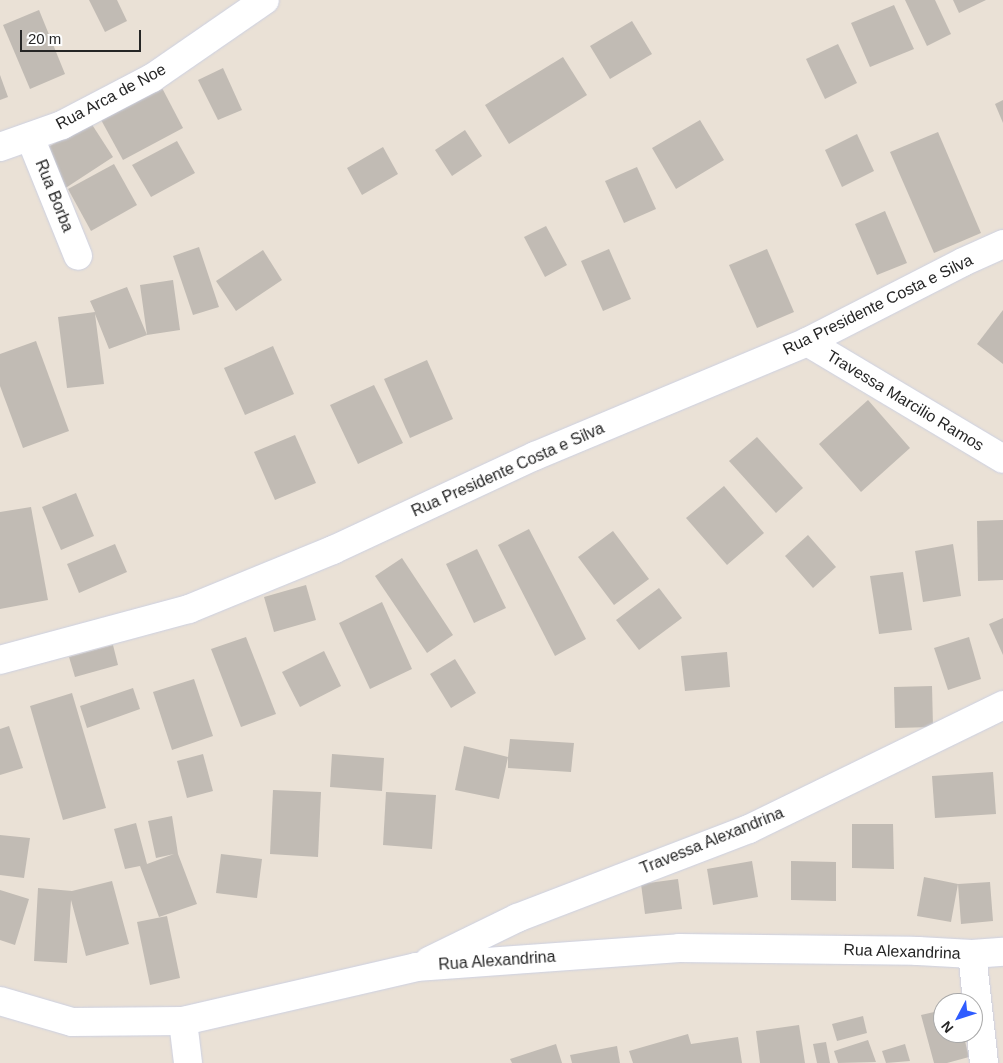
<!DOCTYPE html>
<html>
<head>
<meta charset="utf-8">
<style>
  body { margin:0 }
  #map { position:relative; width:1003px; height:1063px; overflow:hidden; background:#eae1d6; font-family:Helvetica,sans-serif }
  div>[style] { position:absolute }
  .building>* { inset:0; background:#c1bbb4 }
  .roads { filter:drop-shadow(0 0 1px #ccd0e1) drop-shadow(0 0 1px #ccd0e1) }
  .minor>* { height:28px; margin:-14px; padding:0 14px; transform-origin:14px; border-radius:14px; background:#fff }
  span { translate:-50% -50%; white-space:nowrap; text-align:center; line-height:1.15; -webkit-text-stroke:4px #fff; paint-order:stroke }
  .street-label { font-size:16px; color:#262626 }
  .north { position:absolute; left:933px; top:993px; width:50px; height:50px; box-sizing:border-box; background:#fff; border:1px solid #a8a8a8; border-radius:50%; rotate:230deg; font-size:14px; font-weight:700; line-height:20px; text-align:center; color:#262626 }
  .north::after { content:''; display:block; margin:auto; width:18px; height:22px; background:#2f5cff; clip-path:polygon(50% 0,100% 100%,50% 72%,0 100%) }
  .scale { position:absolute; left:20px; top:30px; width:121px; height:22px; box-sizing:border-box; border:2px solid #262626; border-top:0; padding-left:6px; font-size:15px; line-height:18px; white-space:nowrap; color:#262626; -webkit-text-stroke:4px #fff; paint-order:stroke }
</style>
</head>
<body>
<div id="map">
  <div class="building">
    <i style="clip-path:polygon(89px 0,117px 0,127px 21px,105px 32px)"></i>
    <i style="clip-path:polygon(905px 0,935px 0,951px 34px,927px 46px)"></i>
    <i style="clip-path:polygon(953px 0,986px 0,959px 13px)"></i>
    <i style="clip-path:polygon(894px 5px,914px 49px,870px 67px,851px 23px)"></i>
    <i style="clip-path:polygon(39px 10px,65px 74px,30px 89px,3px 25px)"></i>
    <i style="clip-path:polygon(632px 21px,652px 54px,610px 79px,590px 46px)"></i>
    <i style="clip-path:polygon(838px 44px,857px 83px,825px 99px,806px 59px)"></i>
    <i style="clip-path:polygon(563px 57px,587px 95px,509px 144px,485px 105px)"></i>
    <i style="clip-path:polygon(223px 68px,242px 110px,218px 120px,198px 80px)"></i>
    <i style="clip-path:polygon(0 75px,8px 97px,0 100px)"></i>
    <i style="clip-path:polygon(161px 86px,183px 128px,123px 160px,100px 118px)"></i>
    <i style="clip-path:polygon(1003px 100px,1003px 123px,995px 104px)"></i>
    <i style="clip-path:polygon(700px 120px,724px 160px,676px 189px,652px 148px)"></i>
    <i style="clip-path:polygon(91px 123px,113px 157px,64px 189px,48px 147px)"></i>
    <i style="clip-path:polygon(465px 130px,482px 156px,452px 176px,435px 150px)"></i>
    <i style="clip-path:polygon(938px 132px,981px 233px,934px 253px,890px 152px)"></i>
    <i style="clip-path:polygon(857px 134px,874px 171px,842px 187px,825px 150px)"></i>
    <i style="clip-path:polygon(177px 141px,195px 173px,151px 197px,132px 165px)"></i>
    <i style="clip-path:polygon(383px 147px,398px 174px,362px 195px,347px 168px)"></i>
    <i style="clip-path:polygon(114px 164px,137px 205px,91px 231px,68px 189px)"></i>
    <i style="clip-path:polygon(637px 167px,656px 209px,624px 223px,605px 181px)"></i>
    <i style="clip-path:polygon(885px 211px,907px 263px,877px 275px,855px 224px)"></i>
    <i style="clip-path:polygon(546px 226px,567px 265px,545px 277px,524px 237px)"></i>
    <i style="clip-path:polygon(199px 247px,219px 307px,193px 315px,173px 256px)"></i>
    <i style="clip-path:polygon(609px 249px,631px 299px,603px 311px,581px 261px)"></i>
    <i style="clip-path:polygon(767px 249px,794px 312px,757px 328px,729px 265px)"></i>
    <i style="clip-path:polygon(263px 250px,282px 280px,236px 311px,216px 281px)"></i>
    <i style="clip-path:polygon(173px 280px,180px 330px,147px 335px,109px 349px,95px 314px,104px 384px,67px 388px,58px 317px,95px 312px,90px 301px,127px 287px,147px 335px,140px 285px)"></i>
    <i style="clip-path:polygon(1003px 310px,1003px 364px,977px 344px)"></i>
    <i style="clip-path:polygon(36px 341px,69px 431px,23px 448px,0 386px,0 354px)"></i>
    <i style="clip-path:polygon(273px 346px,294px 394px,245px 415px,224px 368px)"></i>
    <i style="clip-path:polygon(427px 360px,453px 419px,410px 438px,384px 379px)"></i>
    <i style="clip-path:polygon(374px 385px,403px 443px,358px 464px,330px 405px)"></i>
    <i style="clip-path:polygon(868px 400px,910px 448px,861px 492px,819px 444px)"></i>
    <i style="clip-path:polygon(295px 435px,316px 483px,275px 500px,254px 452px)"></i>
    <i style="clip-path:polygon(757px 437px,803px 488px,776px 513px,729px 461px)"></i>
    <i style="clip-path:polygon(724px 486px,764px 533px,727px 565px,686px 518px)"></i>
    <i style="clip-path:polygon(76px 493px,94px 536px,61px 550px,42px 507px)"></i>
    <i style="clip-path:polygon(31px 507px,48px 600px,0 609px,0 512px)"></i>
    <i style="clip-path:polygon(1003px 520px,1003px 580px,978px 581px,977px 521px)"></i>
    <i style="clip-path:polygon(529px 529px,586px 639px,555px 656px,498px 545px)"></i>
    <i style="clip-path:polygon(613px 531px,649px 579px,614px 605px,578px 557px)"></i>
    <i style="clip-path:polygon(808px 535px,836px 567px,813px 588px,785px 556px)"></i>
    <i style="clip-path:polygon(115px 544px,127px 572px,79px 593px,67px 564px)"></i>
    <i style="clip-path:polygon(953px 544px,961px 596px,923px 602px,915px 551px)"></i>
    <i style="clip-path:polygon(477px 549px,506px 608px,474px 623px,446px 564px)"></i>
    <i style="clip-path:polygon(402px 558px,453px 635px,427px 653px,375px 576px)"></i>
    <i style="clip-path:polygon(903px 572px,912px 630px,879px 634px,870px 576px)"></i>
    <i style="clip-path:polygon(306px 585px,316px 620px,274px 632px,264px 597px)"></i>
    <i style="clip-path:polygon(659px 588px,682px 618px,639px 650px,616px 620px)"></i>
    <i style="clip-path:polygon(382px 602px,412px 669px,370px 689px,339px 623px)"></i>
    <i style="clip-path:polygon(1003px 618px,1003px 655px,989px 624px)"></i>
    <i style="clip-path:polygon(246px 637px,276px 714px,241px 727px,211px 649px)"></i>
    <i style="clip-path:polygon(969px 637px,981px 679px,948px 690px,934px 648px)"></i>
    <i style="clip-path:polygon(113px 645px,118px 665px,75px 677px,69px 657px)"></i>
    <i style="clip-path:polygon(324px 651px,341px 686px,300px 707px,282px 672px)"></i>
    <i style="clip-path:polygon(727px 652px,730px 687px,685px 691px,681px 656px)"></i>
    <i style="clip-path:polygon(455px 659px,476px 693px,451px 708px,430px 674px)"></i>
    <i style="clip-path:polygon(194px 679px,213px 736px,172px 750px,153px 692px)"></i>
    <i style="clip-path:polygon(932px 686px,933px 727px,895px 728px,894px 687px)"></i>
    <i style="clip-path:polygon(133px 688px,140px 709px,87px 728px,80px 706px)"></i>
    <i style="clip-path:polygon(72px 693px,106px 808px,63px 820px,30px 706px)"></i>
    <i style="clip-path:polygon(9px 726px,23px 768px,0 775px,0 729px)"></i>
    <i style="clip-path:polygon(510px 739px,574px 743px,571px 772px,508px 768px,508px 757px,499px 799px,455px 790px,464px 746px,508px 757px)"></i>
    <i style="clip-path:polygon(203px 754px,213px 791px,187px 798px,177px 761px)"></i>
    <i style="clip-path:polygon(332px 754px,384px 758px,382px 791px,330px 787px)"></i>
    <i style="clip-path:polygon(993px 772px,996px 814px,935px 818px,932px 776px)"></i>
    <i style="clip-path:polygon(273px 790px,321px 792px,318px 857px,270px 854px)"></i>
    <i style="clip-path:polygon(386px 792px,436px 795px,432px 849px,383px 845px)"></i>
    <i style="clip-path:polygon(172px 816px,178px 854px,197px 904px,159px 917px,140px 866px,125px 869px,114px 829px,136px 823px,147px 864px,174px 854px,156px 858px,148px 821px)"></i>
    <i style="clip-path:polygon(852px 824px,893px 824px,894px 869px,852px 868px)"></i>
    <i style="clip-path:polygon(0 835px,30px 838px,24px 878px,0 875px)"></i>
    <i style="clip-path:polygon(221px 854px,262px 859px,257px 898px,216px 893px)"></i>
    <i style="clip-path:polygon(752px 861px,758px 897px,713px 905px,707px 869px)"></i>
    <i style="clip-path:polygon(791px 861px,836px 862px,836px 901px,791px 900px)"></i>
    <i style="clip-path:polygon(924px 877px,958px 884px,990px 882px,993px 921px,961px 924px,958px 884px,951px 922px,917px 916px)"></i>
    <i style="clip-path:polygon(678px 879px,682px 909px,645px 914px,641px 884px)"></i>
    <i style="clip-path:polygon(112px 881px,129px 944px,86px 956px,71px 900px,67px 963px,34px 961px,38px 888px,72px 891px)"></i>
    <i style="clip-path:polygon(0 890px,29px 899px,15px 945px,0 940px)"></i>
    <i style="clip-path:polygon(167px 916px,180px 978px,150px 985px,137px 922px)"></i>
    <i style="clip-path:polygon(943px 1010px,943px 1033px,963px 1033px,969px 1057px,947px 1063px,934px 1063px,921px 1015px)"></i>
    <i style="clip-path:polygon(863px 1016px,867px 1033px,837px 1041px,832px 1024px)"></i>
    <i style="clip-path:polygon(799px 1025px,805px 1063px,760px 1063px,756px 1031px)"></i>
    <i style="clip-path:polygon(688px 1034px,691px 1044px,738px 1037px,742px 1063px,633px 1063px,629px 1051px)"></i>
    <i style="clip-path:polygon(868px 1040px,876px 1062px,838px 1063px,834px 1051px)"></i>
    <i style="clip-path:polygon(826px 1042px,830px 1063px,817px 1063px,813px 1044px)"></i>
    <i style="clip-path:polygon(556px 1044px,562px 1063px,512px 1063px,510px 1059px)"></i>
    <i style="clip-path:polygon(905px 1044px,910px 1061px,886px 1063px,882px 1051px)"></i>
    <i style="clip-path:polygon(617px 1046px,620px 1063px,572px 1063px,570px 1055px)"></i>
  </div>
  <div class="roads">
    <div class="minor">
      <i style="left:30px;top:137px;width:128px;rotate:68deg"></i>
      <i style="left:0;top:147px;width:66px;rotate:-19.5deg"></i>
      <i style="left:62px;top:125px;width:102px;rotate:-27.6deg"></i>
      <i style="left:152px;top:78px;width:137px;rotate:-34.6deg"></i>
      <i style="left:807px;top:342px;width:228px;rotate:30.8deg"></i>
      <i style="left:0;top:660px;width:196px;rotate:-15.1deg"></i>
      <i style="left:189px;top:609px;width:156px;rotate:-22.3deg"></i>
      <i style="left:333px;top:550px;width:223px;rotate:-25deg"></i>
      <i style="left:535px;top:456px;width:295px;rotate:-22.7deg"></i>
      <i style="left:807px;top:342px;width:175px;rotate:-27.1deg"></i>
      <i style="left:963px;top:262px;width:44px;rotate:-24.2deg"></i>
      <i style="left:972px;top:954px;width:110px;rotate:83.7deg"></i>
      <i style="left:429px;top:961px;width:98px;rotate:-26deg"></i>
      <i style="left:517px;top:918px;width:248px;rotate:-21deg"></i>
      <i style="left:749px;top:829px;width:283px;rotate:-26deg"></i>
      <i style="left:0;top:1001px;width:75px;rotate:16.3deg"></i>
      <i style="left:72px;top:1022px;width:111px;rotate:-0.5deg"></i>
      <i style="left:183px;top:1021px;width:239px;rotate:-13deg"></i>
      <i style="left:416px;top:967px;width:264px;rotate:-4.1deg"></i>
      <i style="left:679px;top:948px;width:239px;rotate:0.7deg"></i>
      <i style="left:918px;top:951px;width:54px;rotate:3.2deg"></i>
      <i style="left:972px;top:954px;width:31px;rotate:-4deg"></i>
      <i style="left:183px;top:1021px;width:42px;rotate:83.2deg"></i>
    </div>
  </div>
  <div class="street-label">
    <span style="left:111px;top:97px;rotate:-28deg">Rua Arca de Noe</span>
    <span style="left:54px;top:196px;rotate:68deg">Rua Borba</span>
    <span style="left:878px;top:305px;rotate:-26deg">Rua Presidente Costa e Silva</span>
    <span style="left:905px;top:401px;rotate:31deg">Travessa Marcilio Ramos</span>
    <span style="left:508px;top:470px;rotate:-24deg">Rua Presidente Costa e Silva</span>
    <span style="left:712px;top:841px;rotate:-22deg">Travessa Alexandrina</span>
    <span style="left:902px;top:952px;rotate:2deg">Rua Alexandrina</span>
    <span style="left:497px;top:961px;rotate:-4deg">Rua Alexandrina</span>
  </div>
  <div class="north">N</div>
  <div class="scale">20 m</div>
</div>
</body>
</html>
